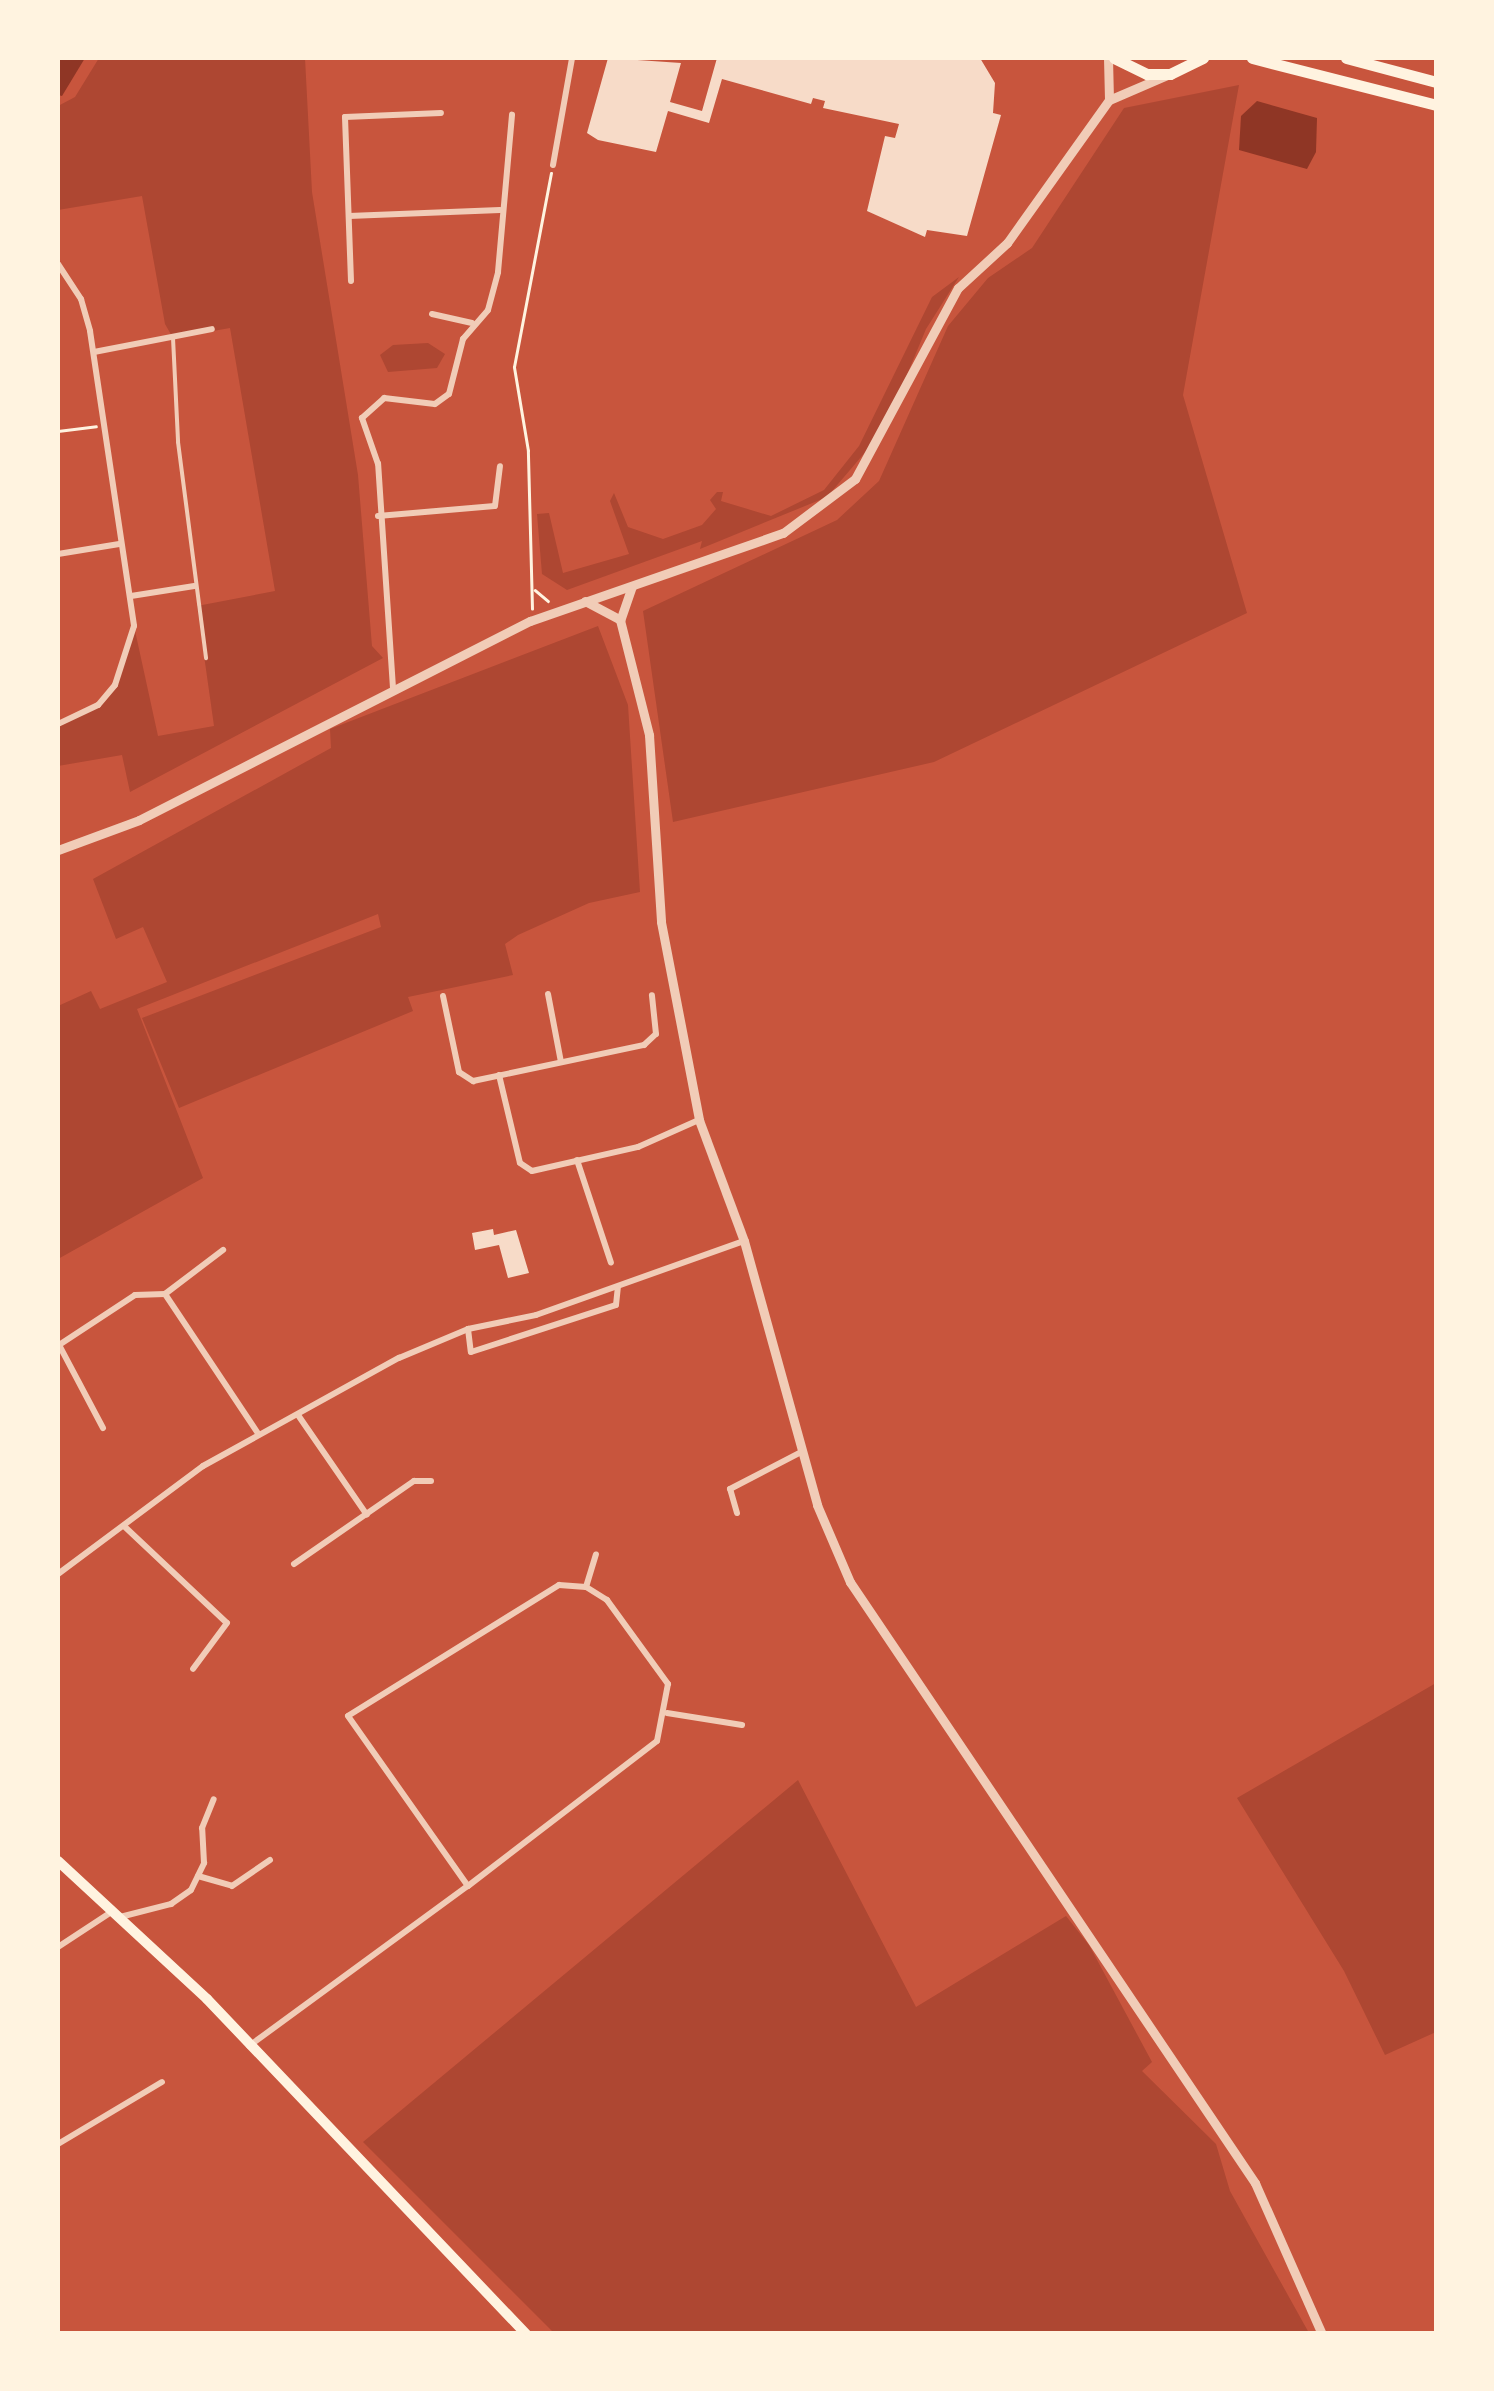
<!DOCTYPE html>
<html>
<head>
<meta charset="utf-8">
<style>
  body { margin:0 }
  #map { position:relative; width:1494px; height:2391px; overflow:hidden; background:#c8553d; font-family:Cabin,sans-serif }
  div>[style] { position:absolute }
  .green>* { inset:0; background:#ae4732 }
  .water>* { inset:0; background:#8f3625 }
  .building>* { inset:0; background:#f7dbc8 }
  .path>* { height:2.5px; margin:-1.25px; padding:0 1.25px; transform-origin:1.25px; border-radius:1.25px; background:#fff3e0 }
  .service>* { height:4px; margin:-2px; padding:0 2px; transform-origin:2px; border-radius:2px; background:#f1ccb7 }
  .minor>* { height:6px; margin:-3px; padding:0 3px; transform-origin:3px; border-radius:3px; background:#f1ccb7 }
  .tertiary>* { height:9px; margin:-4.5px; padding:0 4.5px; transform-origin:4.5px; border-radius:4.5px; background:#f1ccb7 }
  .primary>* { height:10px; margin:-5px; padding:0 5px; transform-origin:5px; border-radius:5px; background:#fff3e0 }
  .trunk>* { height:11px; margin:-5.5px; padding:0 5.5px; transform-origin:5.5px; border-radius:5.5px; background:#fff3e0 }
  span { translate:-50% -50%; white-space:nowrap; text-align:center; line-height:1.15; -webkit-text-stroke:10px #fff3e0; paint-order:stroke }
  .frame { position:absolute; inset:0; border:60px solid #fff3e0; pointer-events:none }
</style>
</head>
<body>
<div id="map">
  <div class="green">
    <i style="clip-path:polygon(99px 58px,305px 58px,312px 192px,358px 475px,372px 646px,383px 658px,130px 792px,122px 755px,58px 766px,58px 724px,98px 705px,115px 685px,134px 626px,158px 736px,214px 726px,197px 606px,275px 591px,230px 328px,173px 338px,165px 324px,142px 196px,58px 210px,58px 106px,75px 97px)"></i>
    <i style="clip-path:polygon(1239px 85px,1183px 395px,1247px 613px,934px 762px,673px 822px,643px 611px,837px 520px,879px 481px,948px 326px,988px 278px,1032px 248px,1124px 108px)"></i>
    <i style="clip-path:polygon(959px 277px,926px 329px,884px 430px,827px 497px,700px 549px,702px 541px,567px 590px,542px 574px,537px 514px,549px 513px,563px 573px,629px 554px,610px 501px,614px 493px,628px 527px,663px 539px,702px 525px,716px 509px,710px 500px,717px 492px,723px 492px,721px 501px,771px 516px,824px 490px,859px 446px,932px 297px)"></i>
    <i style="clip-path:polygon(428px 343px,445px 354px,437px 368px,388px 372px,380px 355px,393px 345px)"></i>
    <i style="clip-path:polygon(598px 626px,628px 705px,640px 892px,589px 903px,518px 935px,505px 944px,513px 975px,408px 997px,413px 1011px,179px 1108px,142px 1018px,381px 927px,378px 914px,137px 1009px,203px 1178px,58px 1259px,58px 1006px,91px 991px,100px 1009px,167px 982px,143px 927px,116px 939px,93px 879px,331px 748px,330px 729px)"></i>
    <i style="clip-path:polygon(1436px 1683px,1436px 2032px,1385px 2055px,1344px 1971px,1237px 1798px)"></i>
    <i style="clip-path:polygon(798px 1780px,916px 2007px,1066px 1916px,1089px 1945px,1152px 2062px,1142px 2071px,1216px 2144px,1230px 2191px,1309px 2333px,554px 2333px,363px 2142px)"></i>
  </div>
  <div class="water">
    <i style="clip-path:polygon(58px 58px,85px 58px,62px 96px,58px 95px)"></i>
    <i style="clip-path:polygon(1257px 101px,1317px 118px,1316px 152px,1307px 169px,1239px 150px,1241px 116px)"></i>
  </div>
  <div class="building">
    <i style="clip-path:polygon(608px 58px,681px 63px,670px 102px,702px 111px,717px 58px,980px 58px,995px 83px,993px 113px,1001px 115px,967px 236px,927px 230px,925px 237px,867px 211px,885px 136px,895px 138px,899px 124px,823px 108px,825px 101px,813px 98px,811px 104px,722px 79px,709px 123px,668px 111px,656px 152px,598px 140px,587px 133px)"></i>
    <i style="clip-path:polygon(493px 1229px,494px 1235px,516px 1230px,529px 1273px,508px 1278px,499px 1245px,475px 1250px,472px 1233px)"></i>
  </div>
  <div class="path">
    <i style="left:58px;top:431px;width:38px;rotate:-7deg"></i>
    <i style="left:535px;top:590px;width:17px;rotate:40deg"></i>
    <i style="left:532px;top:609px;width:158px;rotate:-91.5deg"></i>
    <i style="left:528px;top:451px;width:85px;rotate:-99.5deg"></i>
    <i style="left:514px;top:367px;width:197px;rotate:-79.2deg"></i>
  </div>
  <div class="service">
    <i style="left:173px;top:338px;width:104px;rotate:87.2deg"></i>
    <i style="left:178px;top:442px;width:218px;rotate:82.6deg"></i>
  </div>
  <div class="minor">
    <i style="left:553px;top:165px;width:109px;rotate:-79.9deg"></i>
    <i style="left:349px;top:216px;width:151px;rotate:-2.3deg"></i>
    <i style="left:58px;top:264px;width:42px;rotate:56.7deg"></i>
    <i style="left:81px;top:299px;width:33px;rotate:74deg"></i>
    <i style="left:90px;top:331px;width:298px;rotate:81.5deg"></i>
    <i style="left:134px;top:626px;width:62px;rotate:107.9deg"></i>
    <i style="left:115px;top:685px;width:26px;rotate:130deg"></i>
    <i style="left:98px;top:705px;width:44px;rotate:154.6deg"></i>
    <i style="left:351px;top:281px;width:164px;rotate:-92.1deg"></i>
    <i style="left:345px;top:117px;width:96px;rotate:-2.4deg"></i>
    <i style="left:432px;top:314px;width:41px;rotate:12.7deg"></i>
    <i style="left:94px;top:352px;width:120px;rotate:-11deg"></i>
    <i style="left:378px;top:516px;width:117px;rotate:-4.9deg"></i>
    <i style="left:495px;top:506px;width:40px;rotate:-82.9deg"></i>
    <i style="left:58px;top:554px;width:62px;rotate:-9.3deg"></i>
    <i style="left:131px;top:596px;width:64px;rotate:-9deg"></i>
    <i style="left:393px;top:688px;width:225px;rotate:-93.8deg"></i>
    <i style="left:378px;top:464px;width:49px;rotate:-109.2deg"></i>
    <i style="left:362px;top:418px;width:30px;rotate:-42deg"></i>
    <i style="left:384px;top:398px;width:51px;rotate:6.7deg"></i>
    <i style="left:435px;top:404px;width:17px;rotate:-36deg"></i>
    <i style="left:449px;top:394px;width:57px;rotate:-75.7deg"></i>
    <i style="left:463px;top:339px;width:38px;rotate:-49deg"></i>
    <i style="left:488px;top:310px;width:39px;rotate:-75deg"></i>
    <i style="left:498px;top:272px;width:158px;rotate:-84.9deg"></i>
    <i style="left:548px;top:994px;width:69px;rotate:79.2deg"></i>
    <i style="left:443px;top:996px;width:78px;rotate:78.1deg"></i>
    <i style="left:459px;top:1072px;width:17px;rotate:33deg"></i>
    <i style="left:473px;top:1081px;width:175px;rotate:-11.9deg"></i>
    <i style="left:644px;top:1045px;width:16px;rotate:-43deg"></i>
    <i style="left:656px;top:1034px;width:39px;rotate:-96deg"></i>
    <i style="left:499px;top:1075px;width:90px;rotate:76.6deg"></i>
    <i style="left:520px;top:1163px;width:14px;rotate:34deg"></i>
    <i style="left:532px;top:1171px;width:109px;rotate:-12.8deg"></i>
    <i style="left:638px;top:1147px;width:67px;rotate:-23.9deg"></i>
    <i style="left:577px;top:1160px;width:108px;rotate:71.7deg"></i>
    <i style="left:165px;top:1294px;width:169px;rotate:56.3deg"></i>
    <i style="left:468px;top:1329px;width:23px;rotate:83deg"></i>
    <i style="left:471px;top:1352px;width:152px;rotate:-18deg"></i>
    <i style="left:616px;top:1305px;width:18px;rotate:-84deg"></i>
    <i style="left:298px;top:1415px;width:121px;rotate:55.4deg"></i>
    <i style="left:103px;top:1428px;width:94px;rotate:-117.9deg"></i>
    <i style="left:59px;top:1345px;width:91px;rotate:-33.3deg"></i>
    <i style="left:135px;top:1295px;width:30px;rotate:-2deg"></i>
    <i style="left:165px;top:1294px;width:73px;rotate:-37.2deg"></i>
    <i style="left:737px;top:1513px;width:25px;rotate:-106deg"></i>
    <i style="left:730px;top:1489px;width:80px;rotate:-27.5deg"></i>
    <i style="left:124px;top:1526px;width:141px;rotate:43.3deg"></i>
    <i style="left:227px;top:1623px;width:57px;rotate:126.5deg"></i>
    <i style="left:294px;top:1564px;width:146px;rotate:-34.7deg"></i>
    <i style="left:414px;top:1481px;width:17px"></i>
    <i style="left:58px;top:1574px;width:181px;rotate:-36.7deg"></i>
    <i style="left:203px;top:1466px;width:224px;rotate:-28.9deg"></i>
    <i style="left:399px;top:1358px;width:75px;rotate:-22.8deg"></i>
    <i style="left:468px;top:1329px;width:69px;rotate:-11.6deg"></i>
    <i style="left:536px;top:1315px;width:221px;rotate:-19.6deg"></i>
    <i style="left:586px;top:1587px;width:34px;rotate:-73deg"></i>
    <i style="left:667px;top:1713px;width:76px;rotate:9.1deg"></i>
    <i style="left:198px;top:1876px;width:35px;rotate:16deg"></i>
    <i style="left:232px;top:1886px;width:46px;rotate:-34.4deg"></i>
    <i style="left:120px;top:1917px;width:53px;rotate:-14.3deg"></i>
    <i style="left:171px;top:1904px;width:24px;rotate:-35deg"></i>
    <i style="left:191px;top:1890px;width:30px;rotate:-64deg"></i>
    <i style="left:204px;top:1863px;width:35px;rotate:-93deg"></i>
    <i style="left:202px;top:1828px;width:31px;rotate:-68deg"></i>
    <i style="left:58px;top:1947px;width:66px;rotate:-33.2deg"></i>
    <i style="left:249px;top:2046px;width:271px;rotate:-36.2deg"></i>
    <i style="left:468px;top:1886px;width:238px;rotate:-37.5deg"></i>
    <i style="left:657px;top:1741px;width:58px;rotate:-79.1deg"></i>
    <i style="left:668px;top:1684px;width:104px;rotate:-126deg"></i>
    <i style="left:607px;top:1600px;width:25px;rotate:-148deg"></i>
    <i style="left:586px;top:1587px;width:27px;rotate:-176deg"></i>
    <i style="left:559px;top:1585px;width:248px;rotate:148.2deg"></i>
    <i style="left:348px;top:1716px;width:208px;rotate:54.8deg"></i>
    <i style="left:58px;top:2144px;width:121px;rotate:-30.8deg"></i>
  </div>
  <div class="tertiary">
    <i style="left:1108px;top:58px;width:42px;rotate:88.6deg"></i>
    <i style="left:632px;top:586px;width:36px;rotate:109deg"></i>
    <i style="left:620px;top:620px;width:119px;rotate:75.8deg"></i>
    <i style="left:649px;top:735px;width:187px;rotate:86.3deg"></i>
    <i style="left:661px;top:922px;width:202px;rotate:79.1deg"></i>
    <i style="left:699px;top:1120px;width:129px;rotate:69.6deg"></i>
    <i style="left:744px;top:1241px;width:274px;rotate:74.5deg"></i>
    <i style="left:817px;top:1505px;width:84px;rotate:66.8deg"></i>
    <i style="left:850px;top:1582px;width:725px;rotate:56.02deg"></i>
    <i style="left:1255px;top:2183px;width:165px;rotate:66.1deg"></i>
    <i style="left:585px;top:601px;width:40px;rotate:28deg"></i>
    <i style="left:58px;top:850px;width:86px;rotate:-20.3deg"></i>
    <i style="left:139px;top:820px;width:439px;rotate:-27deg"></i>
    <i style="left:530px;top:621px;width:268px;rotate:-19.2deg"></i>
    <i style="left:783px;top:533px;width:90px;rotate:-36.9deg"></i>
    <i style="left:855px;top:479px;width:217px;rotate:-61.7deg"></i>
    <i style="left:958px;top:288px;width:67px;rotate:-42.6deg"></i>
    <i style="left:1007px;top:243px;width:176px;rotate:-54.5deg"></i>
    <i style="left:1109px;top:100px;width:63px;rotate:-23.3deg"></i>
  </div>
  <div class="primary">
    <i style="left:58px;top:1861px;width:203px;rotate:42.8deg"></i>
    <i style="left:207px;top:1999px;width:463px;rotate:46.4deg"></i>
  </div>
  <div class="trunk">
    <i style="left:1114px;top:58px;width:37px;rotate:26deg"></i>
    <i style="left:1147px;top:74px;width:23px"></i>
    <i style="left:1170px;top:74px;width:37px;rotate:-26deg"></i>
    <i style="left:1252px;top:58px;width:190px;rotate:14.3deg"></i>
    <i style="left:1346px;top:58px;width:93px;rotate:14.9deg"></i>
  </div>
  <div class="frame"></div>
</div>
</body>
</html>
